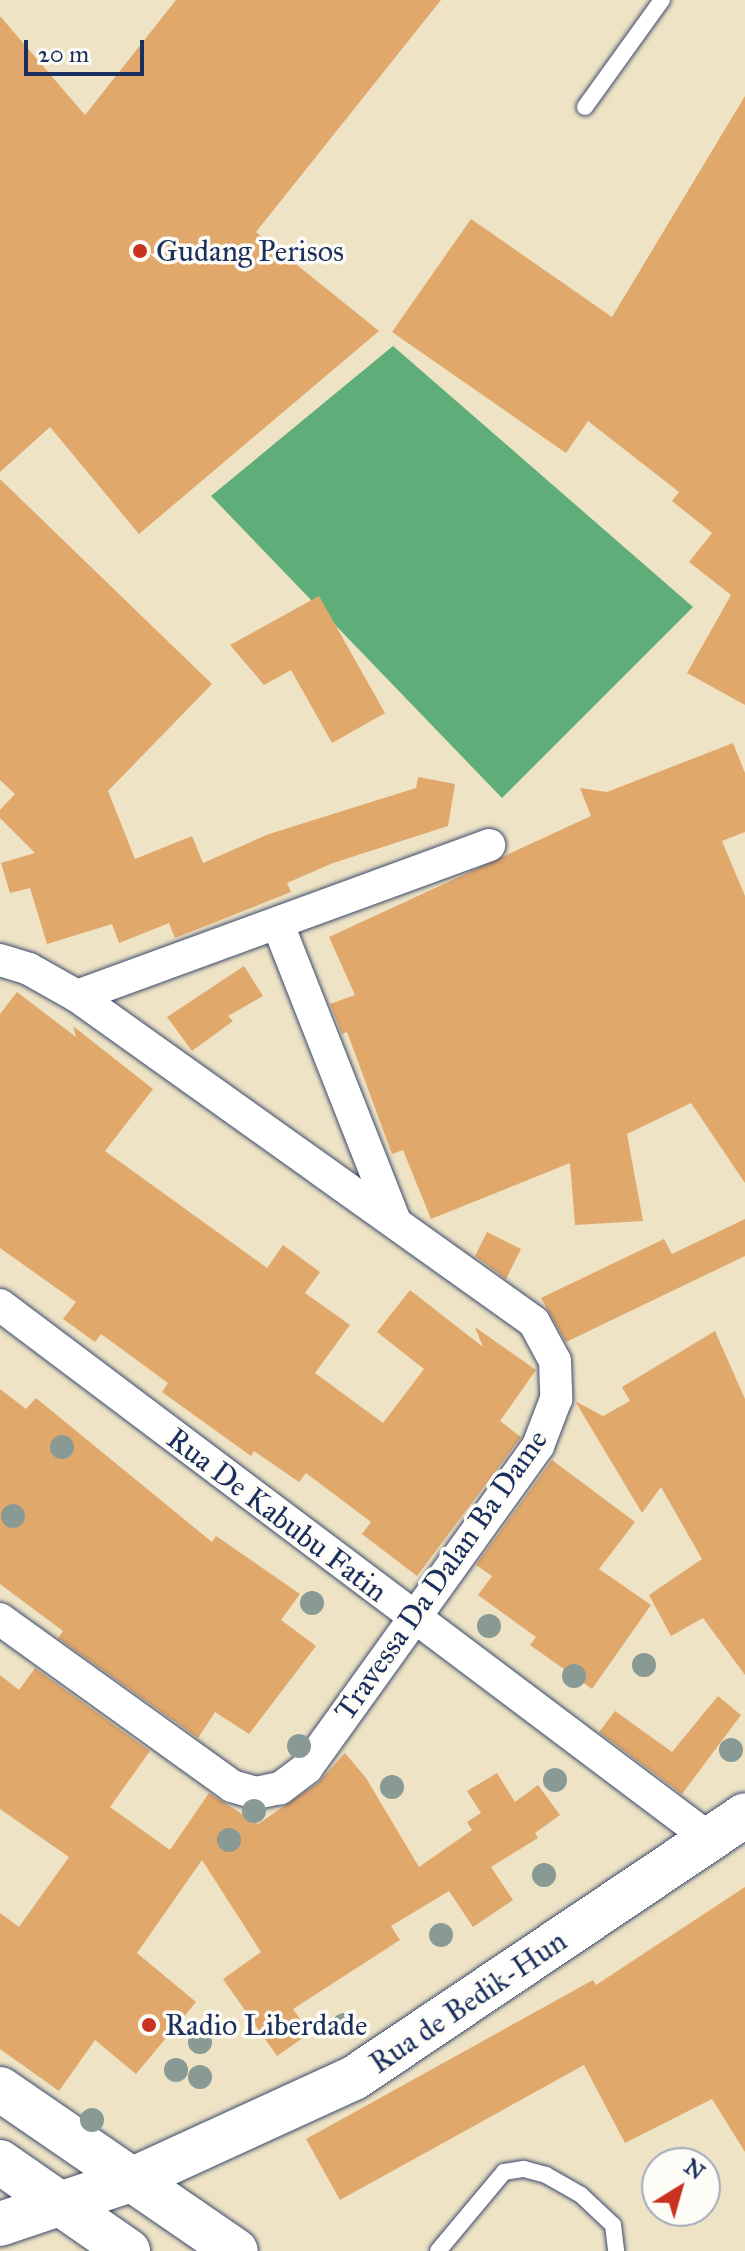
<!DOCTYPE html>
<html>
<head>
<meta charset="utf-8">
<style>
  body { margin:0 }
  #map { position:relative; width:745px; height:2251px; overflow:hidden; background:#eee3c5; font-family:"IM FELL Great Primer",serif }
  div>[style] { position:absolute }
  .forest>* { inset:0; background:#5fad78 }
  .building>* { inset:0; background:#e1a86c }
  .roads { filter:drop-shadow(0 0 2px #3b4a6d) drop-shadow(0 0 2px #3b4a6d) }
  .lane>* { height:16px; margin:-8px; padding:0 8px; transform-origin:8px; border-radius:8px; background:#fff }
  .street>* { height:32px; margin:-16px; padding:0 16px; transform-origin:16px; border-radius:16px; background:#fff }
  .secondary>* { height:44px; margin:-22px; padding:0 22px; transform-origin:22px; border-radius:22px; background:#fff }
  .trees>* { width:24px; height:24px; margin:-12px; border-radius:50%; background:#899994 }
  .dots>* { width:22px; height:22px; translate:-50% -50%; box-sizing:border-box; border:4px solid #fdfcf7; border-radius:50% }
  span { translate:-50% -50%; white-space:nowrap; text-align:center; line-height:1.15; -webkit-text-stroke:7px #fdfcf7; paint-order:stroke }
  .poi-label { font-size:30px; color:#1b2f5e }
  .left { translate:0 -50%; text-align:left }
  .street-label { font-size:30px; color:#1b2f5e }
  .north { position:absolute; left:641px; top:2147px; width:80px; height:80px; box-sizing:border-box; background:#fdfcf7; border:2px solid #a3aaba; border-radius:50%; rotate:37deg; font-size:22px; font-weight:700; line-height:32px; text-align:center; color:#1b2f5e }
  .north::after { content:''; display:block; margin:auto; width:28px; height:36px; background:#c8321e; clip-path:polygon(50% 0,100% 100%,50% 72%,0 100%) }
  .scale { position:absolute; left:24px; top:40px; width:120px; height:36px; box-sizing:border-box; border:4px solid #1b2f5e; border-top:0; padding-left:10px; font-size:24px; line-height:28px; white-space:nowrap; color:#1b2f5e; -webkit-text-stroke:6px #fdfcf7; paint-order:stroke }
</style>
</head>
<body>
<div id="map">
  <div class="forest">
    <i style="clip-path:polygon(393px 346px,693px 607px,502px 798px,211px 496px)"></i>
  </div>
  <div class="building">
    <i style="clip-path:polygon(176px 0,441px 0,256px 232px,379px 331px,139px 534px,50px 427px,0 472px,0 16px,85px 115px)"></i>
    <i style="clip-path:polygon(745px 96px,745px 705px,687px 673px,731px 595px,689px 562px,712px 533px,672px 501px,679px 492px,588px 421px,566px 453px,392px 332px,471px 219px,612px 317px)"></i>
    <i style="clip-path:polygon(0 479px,212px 684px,108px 791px,135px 859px,192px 836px,203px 863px,269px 834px,416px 788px,418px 777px,455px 784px,448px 826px,333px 863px,287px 883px,291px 892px,175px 938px,169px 923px,119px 943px,112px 924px,47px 944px,30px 888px,10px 893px,1px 863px,35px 853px,0 818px,0 810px,15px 794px,0 780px)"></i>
    <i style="clip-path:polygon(319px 596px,385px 713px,332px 743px,291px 670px,264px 685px,230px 645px)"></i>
    <i style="clip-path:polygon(733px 743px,745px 773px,745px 832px,722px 841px,745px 896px,745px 1183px,691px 1103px,627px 1134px,643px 1221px,575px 1225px,570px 1163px,431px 1219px,403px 1150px,392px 1154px,347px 1032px,342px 1034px,330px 1004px,355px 995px,329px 937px,591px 816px,580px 788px,607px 792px)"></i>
    <i style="clip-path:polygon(244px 966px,263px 996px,228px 1016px,233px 1021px,192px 1051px,167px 1017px)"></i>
    <i style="clip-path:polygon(17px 992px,76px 1037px,73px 1026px,153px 1089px,105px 1151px,267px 1268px,283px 1245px,320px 1272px,305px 1293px,350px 1325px,315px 1373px,383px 1423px,424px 1369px,377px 1332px,410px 1290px,483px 1347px,475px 1327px,536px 1370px,500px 1421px,521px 1437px,417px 1576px,362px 1534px,371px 1522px,306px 1473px,299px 1482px,254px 1451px,251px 1456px,162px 1392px,168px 1383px,101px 1334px,95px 1342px,63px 1319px,76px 1302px,0 1248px,0 1014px)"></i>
    <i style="clip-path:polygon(745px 1219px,745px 1256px,566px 1342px,541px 1298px,664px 1239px,672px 1254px)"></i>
    <i style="clip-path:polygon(487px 1232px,521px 1249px,506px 1279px,475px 1256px)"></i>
    <i style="clip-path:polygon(715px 1331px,745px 1399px,745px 1675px,703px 1618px,671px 1636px,649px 1595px,702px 1559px,661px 1487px,642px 1513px,575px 1401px,603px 1416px,630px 1401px,622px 1387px)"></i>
    <i style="clip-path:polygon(0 1389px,26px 1409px,36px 1398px,212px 1542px,216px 1536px,300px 1594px,281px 1620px,316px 1646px,249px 1734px,215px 1712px,198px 1738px,58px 1638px,63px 1631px,0 1584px)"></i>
    <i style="clip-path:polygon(552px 1460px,635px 1522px,599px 1569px,651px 1605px,592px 1689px,530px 1645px,536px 1637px,478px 1595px,492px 1576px,476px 1565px)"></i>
    <i style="clip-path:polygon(35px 1668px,150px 1751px,110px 1807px,170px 1850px,209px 1793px,258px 1824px,318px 1783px,345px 1753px,366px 1778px,419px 1867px,472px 1830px,467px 1822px,481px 1813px,467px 1791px,497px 1773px,515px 1802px,538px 1785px,560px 1815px,535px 1833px,538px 1838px,491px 1867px,513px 1900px,473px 1927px,449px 1891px,391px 1926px,400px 1940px,293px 2009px,310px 2033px,277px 2056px,223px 1979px,261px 1952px,202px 1860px,137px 1953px,196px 2002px,136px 2074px,95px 2040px,59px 2091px,0 2049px,0 1913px,19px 1927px,69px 1857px,0 1809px,0 1675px,19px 1690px)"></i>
    <i style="clip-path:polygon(718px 1696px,741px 1715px,682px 1794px,599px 1732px,615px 1711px,672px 1752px)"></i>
    <i style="clip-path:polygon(745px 1887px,745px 2152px,712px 2099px,625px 2143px,584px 2065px,340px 2200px,306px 2139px,593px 1980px,596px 1985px)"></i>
  </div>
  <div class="roads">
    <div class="lane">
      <i style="left:585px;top:107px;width:132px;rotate:-54.3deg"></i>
      <i style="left:438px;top:2251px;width:103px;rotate:-50.1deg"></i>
      <i style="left:504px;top:2172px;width:20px;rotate:-9deg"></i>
      <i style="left:524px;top:2169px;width:23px;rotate:15deg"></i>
      <i style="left:546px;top:2175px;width:40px;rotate:29.7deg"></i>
      <i style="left:581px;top:2195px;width:44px;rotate:43.2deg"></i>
      <i style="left:613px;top:2225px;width:26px;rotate:83deg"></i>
    </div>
    <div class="street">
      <i style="left:279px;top:927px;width:316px;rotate:68.5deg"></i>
      <i style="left:0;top:960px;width:30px;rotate:17deg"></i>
      <i style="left:29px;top:969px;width:55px;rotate:29.4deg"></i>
      <i style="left:77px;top:996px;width:561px;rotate:35.5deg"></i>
      <i style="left:534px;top:1322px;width:44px;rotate:61.7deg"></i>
      <i style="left:555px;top:1361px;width:38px;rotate:88deg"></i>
      <i style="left:556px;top:1399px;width:50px;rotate:111deg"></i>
      <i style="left:538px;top:1446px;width:396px;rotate:125.7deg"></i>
      <i style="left:307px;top:1768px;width:34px;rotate:143deg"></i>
      <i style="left:280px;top:1788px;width:25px;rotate:168deg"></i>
      <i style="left:256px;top:1793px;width:25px;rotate:-164deg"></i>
      <i style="left:232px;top:1786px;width:286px;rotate:-144.3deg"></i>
      <i style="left:77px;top:996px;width:439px;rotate:-20.1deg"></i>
      <i style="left:0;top:1305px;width:888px;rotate:36.95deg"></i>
    </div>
    <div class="secondary">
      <i style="left:0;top:2089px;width:286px;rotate:34.5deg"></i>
      <i style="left:0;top:2162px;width:156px;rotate:34.8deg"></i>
      <i style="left:0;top:2224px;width:138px;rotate:-18.6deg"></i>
      <i style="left:131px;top:2180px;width:245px;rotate:-24.6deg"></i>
      <i style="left:354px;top:2078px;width:471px;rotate:-33.9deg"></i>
    </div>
  </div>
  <div class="trees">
    <i style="left:62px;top:1447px"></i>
    <i style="left:13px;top:1516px"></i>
    <i style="left:312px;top:1603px"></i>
    <i style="left:489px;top:1626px"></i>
    <i style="left:644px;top:1665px"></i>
    <i style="left:574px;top:1676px"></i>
    <i style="left:299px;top:1746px"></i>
    <i style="left:731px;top:1750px"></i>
    <i style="left:555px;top:1780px"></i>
    <i style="left:392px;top:1787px"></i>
    <i style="left:254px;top:1811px"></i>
    <i style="left:229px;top:1840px"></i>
    <i style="left:544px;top:1875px"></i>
    <i style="left:441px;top:1935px"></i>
    <i style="left:344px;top:2025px"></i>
    <i style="left:200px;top:2042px"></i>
    <i style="left:176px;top:2070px"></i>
    <i style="left:200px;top:2077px"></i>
    <i style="left:92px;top:2120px"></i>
  </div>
  <div class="dots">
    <i style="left:140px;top:251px;background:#c8321e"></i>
    <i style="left:149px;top:2025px;background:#c8321e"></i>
  </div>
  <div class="poi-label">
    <span class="left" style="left:156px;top:251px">Gudang Perisos</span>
    <span class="left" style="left:165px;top:2025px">Radio Liberdade</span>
  </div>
  <div class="street-label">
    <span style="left:277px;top:1515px;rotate:37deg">Rua De Kabubu Fatin</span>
    <span style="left:441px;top:1575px;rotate:-55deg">Travessa Da Dalan Ba Dame</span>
    <span style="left:468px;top:2002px;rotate:-34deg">Rua de Bedik-Hun</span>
  </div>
  <div class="north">N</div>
  <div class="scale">20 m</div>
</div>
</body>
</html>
